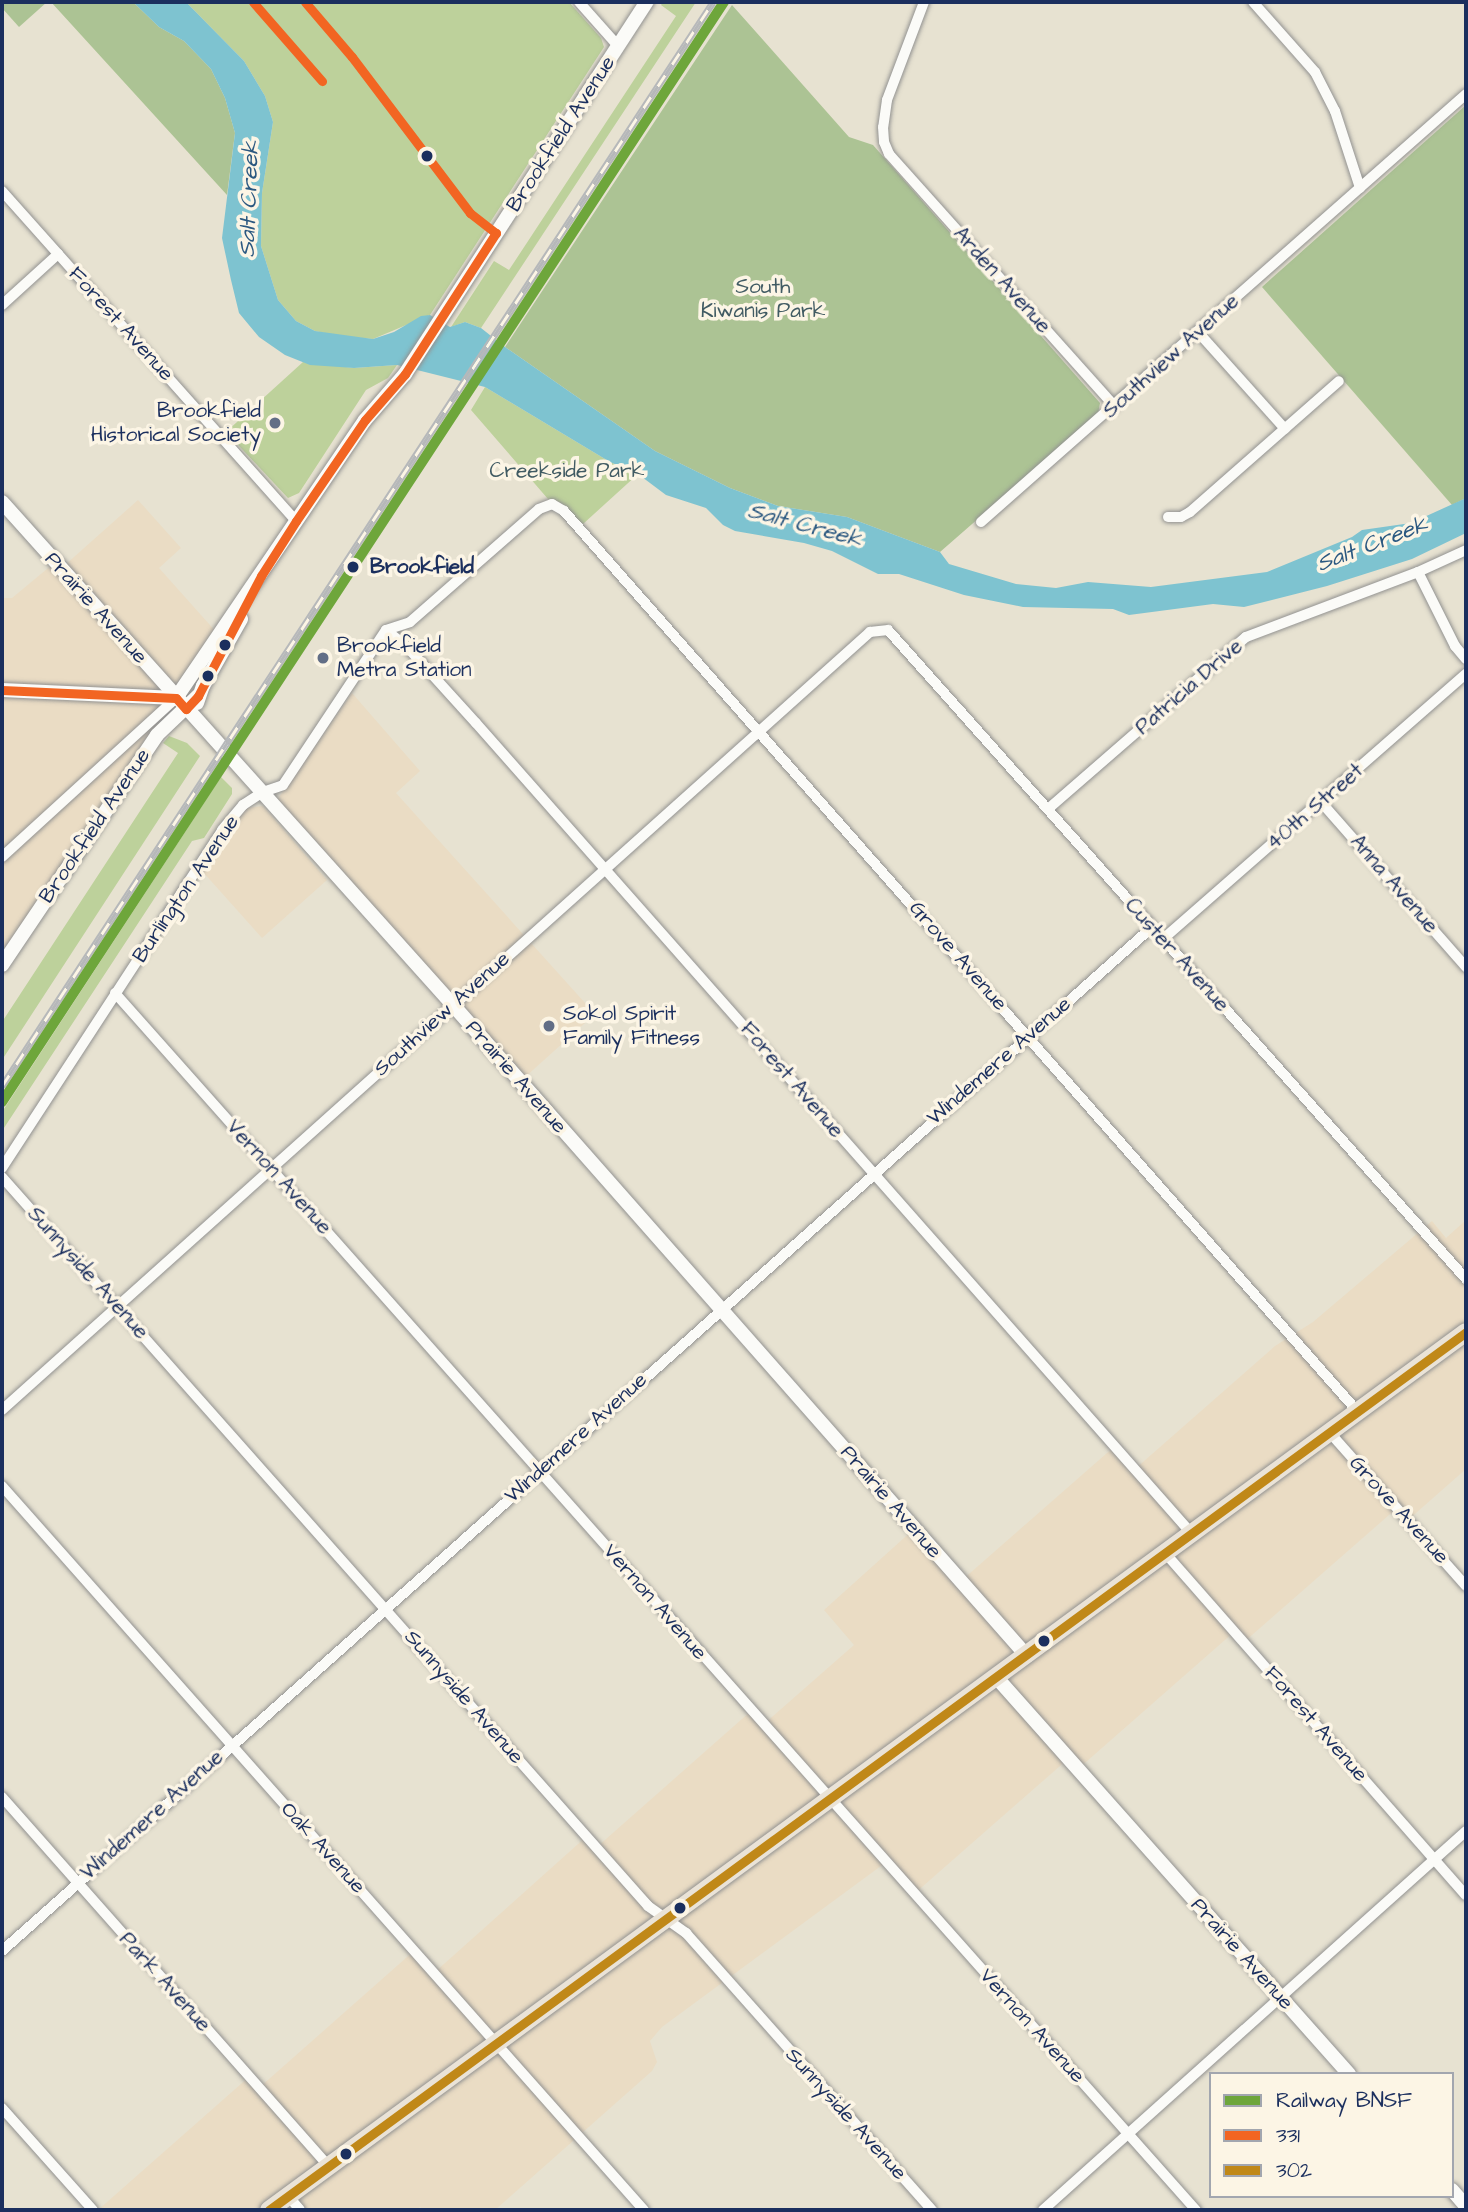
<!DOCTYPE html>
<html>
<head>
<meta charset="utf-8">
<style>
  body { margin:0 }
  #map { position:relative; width:1468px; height:2212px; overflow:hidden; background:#e7e2d1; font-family:"Architects Daughter",sans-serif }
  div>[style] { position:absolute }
  .built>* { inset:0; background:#eadcc4 }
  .green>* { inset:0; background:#bdd19b }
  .forest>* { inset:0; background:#acc394 }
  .water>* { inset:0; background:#7ec3d0 }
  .roads { filter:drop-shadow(0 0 2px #929291) drop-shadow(0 0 2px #929291) }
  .minor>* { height:10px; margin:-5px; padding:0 5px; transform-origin:5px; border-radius:5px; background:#fbfbf8 }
  .tertiary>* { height:14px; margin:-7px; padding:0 7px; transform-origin:7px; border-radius:7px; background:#fbfbf8 }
  .primary>* { height:18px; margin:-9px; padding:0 9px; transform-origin:9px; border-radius:9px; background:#eae3d7 }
  .rail>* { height:7px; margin-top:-3.5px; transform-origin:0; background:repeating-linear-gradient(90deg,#fcf5e5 0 13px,#b6b8ba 0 26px); box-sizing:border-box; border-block:2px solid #b6b8ba }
  .bus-1>* { height:9px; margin:-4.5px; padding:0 4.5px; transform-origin:4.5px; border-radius:4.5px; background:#f26522 }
  .bus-2>* { height:9px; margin:-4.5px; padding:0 4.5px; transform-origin:4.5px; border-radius:4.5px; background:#c08818 }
  .rail-1>* { height:10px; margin:-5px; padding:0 5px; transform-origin:5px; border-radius:5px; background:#6ea63b }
  .dots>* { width:19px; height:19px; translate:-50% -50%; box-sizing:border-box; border:4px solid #fcf5e5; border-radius:50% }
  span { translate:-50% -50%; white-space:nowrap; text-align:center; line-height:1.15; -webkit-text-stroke:7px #fcf5e5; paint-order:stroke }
  .street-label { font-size:21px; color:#1b2f5e }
  .park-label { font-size:21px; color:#415b63 }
  .poi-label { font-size:21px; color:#1b2f5e }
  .right { translate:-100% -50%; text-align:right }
  .left { translate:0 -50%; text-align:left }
  .stop-label { font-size:21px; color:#1b2f5e; font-weight:700 }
  .water-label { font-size:23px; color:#2b5880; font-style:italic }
  .frame { position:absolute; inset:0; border:4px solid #1b2f5e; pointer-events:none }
  .legend { position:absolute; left:1209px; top:2072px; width:245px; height:126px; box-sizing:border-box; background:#fcf5e5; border:2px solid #a2a6af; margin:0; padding:9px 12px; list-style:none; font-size:21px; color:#1b2f5e }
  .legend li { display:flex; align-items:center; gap:14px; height:35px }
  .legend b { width:35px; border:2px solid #a2a6af }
</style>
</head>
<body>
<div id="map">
  <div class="built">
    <i style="clip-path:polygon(138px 500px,181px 548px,159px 568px,218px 634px,2px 966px,2px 598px,12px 598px,59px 559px,65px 565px)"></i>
    <i style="clip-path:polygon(352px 693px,420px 771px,396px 793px,595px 1014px,523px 1079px,277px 800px)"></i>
    <i style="clip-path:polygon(263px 806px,327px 880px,262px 938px,203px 872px,246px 808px)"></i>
    <i style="clip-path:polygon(1466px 1220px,1466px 1469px,1408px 1520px,1397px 1508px,1244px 1642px,1234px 1632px,1078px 1769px,1068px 1759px,914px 1894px,885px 1863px,662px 2027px,650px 2041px,657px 2062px,652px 2071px,495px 2210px,424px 2210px,420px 2207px,416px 2210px,98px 2210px,250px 2076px,260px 2087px,415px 1950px,435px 1972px,587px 1836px,597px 1847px,751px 1711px,764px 1724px,854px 1645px,824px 1610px,914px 1529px,961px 1581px,1115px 1446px,1135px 1469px,1275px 1346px,1313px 1322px,1432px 1221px,1446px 1238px)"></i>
  </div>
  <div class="green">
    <i style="clip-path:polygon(186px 2px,569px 2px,601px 38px,604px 47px,430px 315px,373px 339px,339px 336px,315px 331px,296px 321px,278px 300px,261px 246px,262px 193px,273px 122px,265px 96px,244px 61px)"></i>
    <i style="clip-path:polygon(663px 2px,696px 2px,481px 328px,465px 322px,451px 327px,494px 261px,509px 270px,676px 16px,661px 5px)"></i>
    <i style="clip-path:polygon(303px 362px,354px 368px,397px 365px,388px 378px,366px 390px,299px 493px,288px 498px,226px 432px)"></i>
    <i style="clip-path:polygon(485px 387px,610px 462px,638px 474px,583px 524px,559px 502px,548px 499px,471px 410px)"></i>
    <i style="clip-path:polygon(169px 736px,187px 743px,200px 756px,2px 1060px,2px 1022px,178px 753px,163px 743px)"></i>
    <i style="clip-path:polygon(221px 777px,232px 788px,232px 794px,204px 838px,192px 841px,2px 1131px,2px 1112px)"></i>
  </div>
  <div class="forest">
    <i style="clip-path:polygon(2px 2px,47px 2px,19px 27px,2px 8px)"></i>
    <i style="clip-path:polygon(51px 2px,133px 2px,159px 27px,184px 41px,211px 69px,225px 98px,235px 133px,227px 195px)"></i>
    <i style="clip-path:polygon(732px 5px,849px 137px,873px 145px,1100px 403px,1098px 414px,940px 552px,847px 517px,778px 506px,730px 488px,655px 451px,505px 347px)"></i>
    <i style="clip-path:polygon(1466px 105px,1466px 498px,1452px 505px,1262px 287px)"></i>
  </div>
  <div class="water">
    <i style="clip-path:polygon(133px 2px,186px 2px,244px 61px,265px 96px,273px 122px,262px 193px,261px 246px,278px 300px,296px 321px,315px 331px,373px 339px,394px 332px,421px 316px,430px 315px,450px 327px,465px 322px,481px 328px,505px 347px,655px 451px,730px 488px,778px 506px,847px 517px,940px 552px,949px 564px,1016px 584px,1056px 588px,1088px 582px,1151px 587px,1267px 572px,1352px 537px,1362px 530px,1411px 523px,1466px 498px,1466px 533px,1412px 559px,1327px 586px,1244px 607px,1213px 604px,1129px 615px,1113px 609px,1023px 607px,964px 595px,899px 574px,878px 574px,832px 551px,804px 543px,735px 531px,723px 525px,706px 508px,666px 495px,638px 474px,610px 462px,485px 387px,397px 365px,354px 368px,310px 365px,285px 355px,259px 337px,239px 313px,231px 280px,222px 238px,235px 133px,225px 98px,211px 69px,184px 41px,159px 27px)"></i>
  </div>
  <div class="roads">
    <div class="minor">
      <i style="left:579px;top:2px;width:59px;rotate:48.4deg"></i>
      <i style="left:924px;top:2px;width:105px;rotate:110.7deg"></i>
      <i style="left:887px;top:100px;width:27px;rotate:98deg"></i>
      <i style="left:883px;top:127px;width:15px;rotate:86deg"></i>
      <i style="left:884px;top:142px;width:13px;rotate:67deg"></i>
      <i style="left:889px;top:154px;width:338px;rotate:48.2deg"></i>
      <i style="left:1253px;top:2px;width:94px;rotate:48.5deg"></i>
      <i style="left:1315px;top:72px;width:44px;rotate:62.9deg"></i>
      <i style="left:1335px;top:111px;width:81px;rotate:72deg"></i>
      <i style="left:2px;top:191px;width:442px;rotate:48.3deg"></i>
      <i style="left:2px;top:305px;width:76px;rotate:-42.3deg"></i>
      <i style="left:1198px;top:332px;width:130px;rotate:48.1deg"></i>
      <i style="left:1168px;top:517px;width:13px"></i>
      <i style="left:1181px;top:517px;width:10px;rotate:-29deg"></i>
      <i style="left:1190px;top:512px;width:198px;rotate:-41.3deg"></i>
      <i style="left:981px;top:522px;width:647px;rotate:-41.43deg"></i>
      <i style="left:1418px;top:572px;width:83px;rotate:63.4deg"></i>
      <i style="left:1455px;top:646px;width:17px;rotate:50deg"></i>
      <i style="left:386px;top:630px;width:28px;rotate:39deg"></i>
      <i style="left:408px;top:648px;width:101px;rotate:47.8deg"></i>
      <i style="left:476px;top:723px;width:1083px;rotate:48.56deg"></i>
      <i style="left:1321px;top:802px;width:220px;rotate:48.7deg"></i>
      <i style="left:1048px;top:809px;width:262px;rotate:-41deg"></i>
      <i style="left:1246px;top:637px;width:184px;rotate:-20.7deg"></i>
      <i style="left:1418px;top:572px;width:53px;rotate:-24.6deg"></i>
      <i style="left:2px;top:857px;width:236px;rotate:-42.4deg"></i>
      <i style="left:1163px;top:939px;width:403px;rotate:-41.2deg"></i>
      <i style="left:115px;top:993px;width:1628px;rotate:48.39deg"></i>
      <i style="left:2px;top:1168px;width:403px;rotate:-56.9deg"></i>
      <i style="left:222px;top:830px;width:33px;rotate:-50deg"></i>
      <i style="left:243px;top:805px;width:24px;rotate:-33deg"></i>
      <i style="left:263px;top:792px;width:21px;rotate:-19deg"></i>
      <i style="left:283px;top:785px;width:186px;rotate:-56.4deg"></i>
      <i style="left:386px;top:630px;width:25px;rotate:-18deg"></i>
      <i style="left:410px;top:622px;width:171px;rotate:-41.2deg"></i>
      <i style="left:539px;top:509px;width:14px;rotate:-21deg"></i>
      <i style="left:552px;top:504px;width:14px;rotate:30deg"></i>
      <i style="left:564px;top:511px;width:1202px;rotate:48.61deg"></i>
      <i style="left:2px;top:1177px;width:974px;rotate:48.45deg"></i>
      <i style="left:648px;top:1906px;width:47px;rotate:35.4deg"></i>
      <i style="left:686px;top:1933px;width:370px;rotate:48.4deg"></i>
      <i style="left:2px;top:1410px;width:1166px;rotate:-41.87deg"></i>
      <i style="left:870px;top:632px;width:18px;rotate:-6deg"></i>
      <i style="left:888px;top:630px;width:869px;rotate:48.31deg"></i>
      <i style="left:1331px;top:1434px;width:203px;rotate:48.4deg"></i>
      <i style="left:2px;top:1486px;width:968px;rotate:48.44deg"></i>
      <i style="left:1166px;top:1554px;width:454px;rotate:48.7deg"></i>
      <i style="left:2px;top:1797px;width:493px;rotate:48.5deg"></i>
      <i style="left:2px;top:1951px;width:1540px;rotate:-41.68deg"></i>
      <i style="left:2px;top:2108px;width:137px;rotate:48.3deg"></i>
      <i style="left:288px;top:2196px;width:18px;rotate:49deg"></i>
      <i style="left:1043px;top:2210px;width:568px;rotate:-41.86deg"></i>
    </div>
    <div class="tertiary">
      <i style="left:2px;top:502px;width:676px;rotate:48.12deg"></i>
      <i style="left:453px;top:1005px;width:868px;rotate:48.6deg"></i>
      <i style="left:2px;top:690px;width:174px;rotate:2.6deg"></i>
      <i style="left:176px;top:698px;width:336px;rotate:-55.8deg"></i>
      <i style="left:365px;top:420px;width:61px;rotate:-49deg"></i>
      <i style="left:405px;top:374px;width:444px;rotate:-57deg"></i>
      <i style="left:197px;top:703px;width:18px;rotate:-71deg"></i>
      <i style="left:203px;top:686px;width:77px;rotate:-60.4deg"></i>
      <i style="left:2px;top:965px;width:277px;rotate:-56deg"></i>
      <i style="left:157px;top:735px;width:57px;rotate:-43.6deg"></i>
      <i style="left:997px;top:1678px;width:530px;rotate:48.37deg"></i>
      <i style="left:1452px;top:2190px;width:21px;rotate:49deg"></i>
    </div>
    <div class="primary">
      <i style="left:269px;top:2210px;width:1484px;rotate:-36.26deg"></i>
    </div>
  </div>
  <div class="rail">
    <i style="left:2px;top:1086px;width:1296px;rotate:-56.74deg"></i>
  </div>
  <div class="bus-1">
    <i style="left:253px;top:2px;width:105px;rotate:48.9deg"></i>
    <i style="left:305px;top:2px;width:72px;rotate:49.5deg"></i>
    <i style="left:352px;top:57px;width:196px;rotate:52.9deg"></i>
    <i style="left:470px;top:213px;width:33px;rotate:38deg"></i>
    <i style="left:2px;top:690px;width:174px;rotate:2.6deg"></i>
    <i style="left:176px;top:698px;width:15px;rotate:48deg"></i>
    <i style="left:186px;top:709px;width:18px;rotate:-47deg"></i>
    <i style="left:198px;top:696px;width:136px;rotate:-62.3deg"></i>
    <i style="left:261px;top:576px;width:65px;rotate:-57.5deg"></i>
    <i style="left:296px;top:521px;width:122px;rotate:-55.7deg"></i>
    <i style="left:365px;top:420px;width:61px;rotate:-49deg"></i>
    <i style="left:405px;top:374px;width:168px;rotate:-57.2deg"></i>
  </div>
  <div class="bus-2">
    <i style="left:269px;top:2210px;width:1484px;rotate:-36.26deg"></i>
  </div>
  <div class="rail-1">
    <i style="left:2px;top:1102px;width:1316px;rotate:-56.72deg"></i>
  </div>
  <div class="dots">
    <i style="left:427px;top:156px;background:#1b2f5e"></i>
    <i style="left:275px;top:423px;background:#626e86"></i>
    <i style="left:353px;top:567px;background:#1b2f5e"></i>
    <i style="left:225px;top:645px;background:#1b2f5e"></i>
    <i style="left:323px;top:658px;background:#626e86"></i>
    <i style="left:208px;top:676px;background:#1b2f5e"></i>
    <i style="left:549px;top:1026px;background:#626e86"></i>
    <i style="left:1044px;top:1641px;background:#1b2f5e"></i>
    <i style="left:680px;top:1908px;background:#1b2f5e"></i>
    <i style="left:346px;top:2154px;background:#1b2f5e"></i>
  </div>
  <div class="street-label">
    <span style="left:561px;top:134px;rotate:-57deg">Brookfield Avenue</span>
    <span style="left:1002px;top:280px;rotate:48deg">Arden Avenue</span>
    <span style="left:121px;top:324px;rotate:48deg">Forest Avenue</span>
    <span style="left:1171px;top:356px;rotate:-42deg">Southview Avenue</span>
    <span style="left:96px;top:608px;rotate:48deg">Prairie Avenue</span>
    <span style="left:1189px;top:687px;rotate:-41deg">Patricia Drive</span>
    <span style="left:1315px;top:807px;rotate:-41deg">40th Street</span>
    <span style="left:95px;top:826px;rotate:-56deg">Brookfield Avenue</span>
    <span style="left:1394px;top:884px;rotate:49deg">Anna Avenue</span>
    <span style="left:186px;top:889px;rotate:-56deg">Burlington Avenue</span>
    <span style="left:1177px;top:955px;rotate:48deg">Custer Avenue</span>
    <span style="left:958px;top:956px;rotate:49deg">Grove Avenue</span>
    <span style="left:442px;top:1014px;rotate:-42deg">Southview Avenue</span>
    <span style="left:999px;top:1061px;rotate:-41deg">Windemere Avenue</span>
    <span style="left:516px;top:1077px;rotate:49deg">Prairie Avenue</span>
    <span style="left:792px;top:1080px;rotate:49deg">Forest Avenue</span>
    <span style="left:279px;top:1177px;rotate:48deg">Vernon Avenue</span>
    <span style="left:88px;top:1273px;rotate:48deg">Sunnyside Avenue</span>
    <span style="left:576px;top:1438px;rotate:-42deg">Windemere Avenue</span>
    <span style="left:891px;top:1502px;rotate:49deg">Prairie Avenue</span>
    <span style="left:1399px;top:1510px;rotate:48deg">Grove Avenue</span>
    <span style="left:655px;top:1602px;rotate:49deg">Vernon Avenue</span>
    <span style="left:464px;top:1697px;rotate:49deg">Sunnyside Avenue</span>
    <span style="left:1316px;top:1724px;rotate:49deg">Forest Avenue</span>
    <span style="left:152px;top:1815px;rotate:-42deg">Windemere Avenue</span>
    <span style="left:323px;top:1848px;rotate:48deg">Oak Avenue</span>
    <span style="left:1242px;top:1954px;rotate:48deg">Prairie Avenue</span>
    <span style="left:165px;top:1982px;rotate:48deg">Park Avenue</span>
    <span style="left:1032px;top:2026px;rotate:48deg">Vernon Avenue</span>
    <span style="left:846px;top:2114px;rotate:48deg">Sunnyside Avenue</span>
  </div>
  <div class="park-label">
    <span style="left:763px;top:299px">South<br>Kiwanis Park</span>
    <span style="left:567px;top:471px">Creekside Park</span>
  </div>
  <div class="poi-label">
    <span class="right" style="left:261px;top:423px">Brookfield<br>Historical Society</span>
    <span class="left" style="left:337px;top:658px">Brookfield<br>Metra Station</span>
    <span class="left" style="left:563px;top:1026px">Sokol Spirit<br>Family Fitness</span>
  </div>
  <div class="stop-label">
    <span class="left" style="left:370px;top:567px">Brookfield</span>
  </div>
  <div class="water-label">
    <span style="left:249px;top:199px;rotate:-88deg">Salt Creek</span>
    <span style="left:805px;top:525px;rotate:15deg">Salt Creek</span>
    <span style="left:1372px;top:544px;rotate:-21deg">Salt Creek</span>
  </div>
  <div class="frame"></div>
  <ul class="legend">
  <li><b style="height:9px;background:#6ea63b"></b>Railway BNSF</li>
  <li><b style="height:9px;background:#f26522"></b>331</li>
  <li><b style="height:9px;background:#c08818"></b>302</li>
  </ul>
</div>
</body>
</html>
